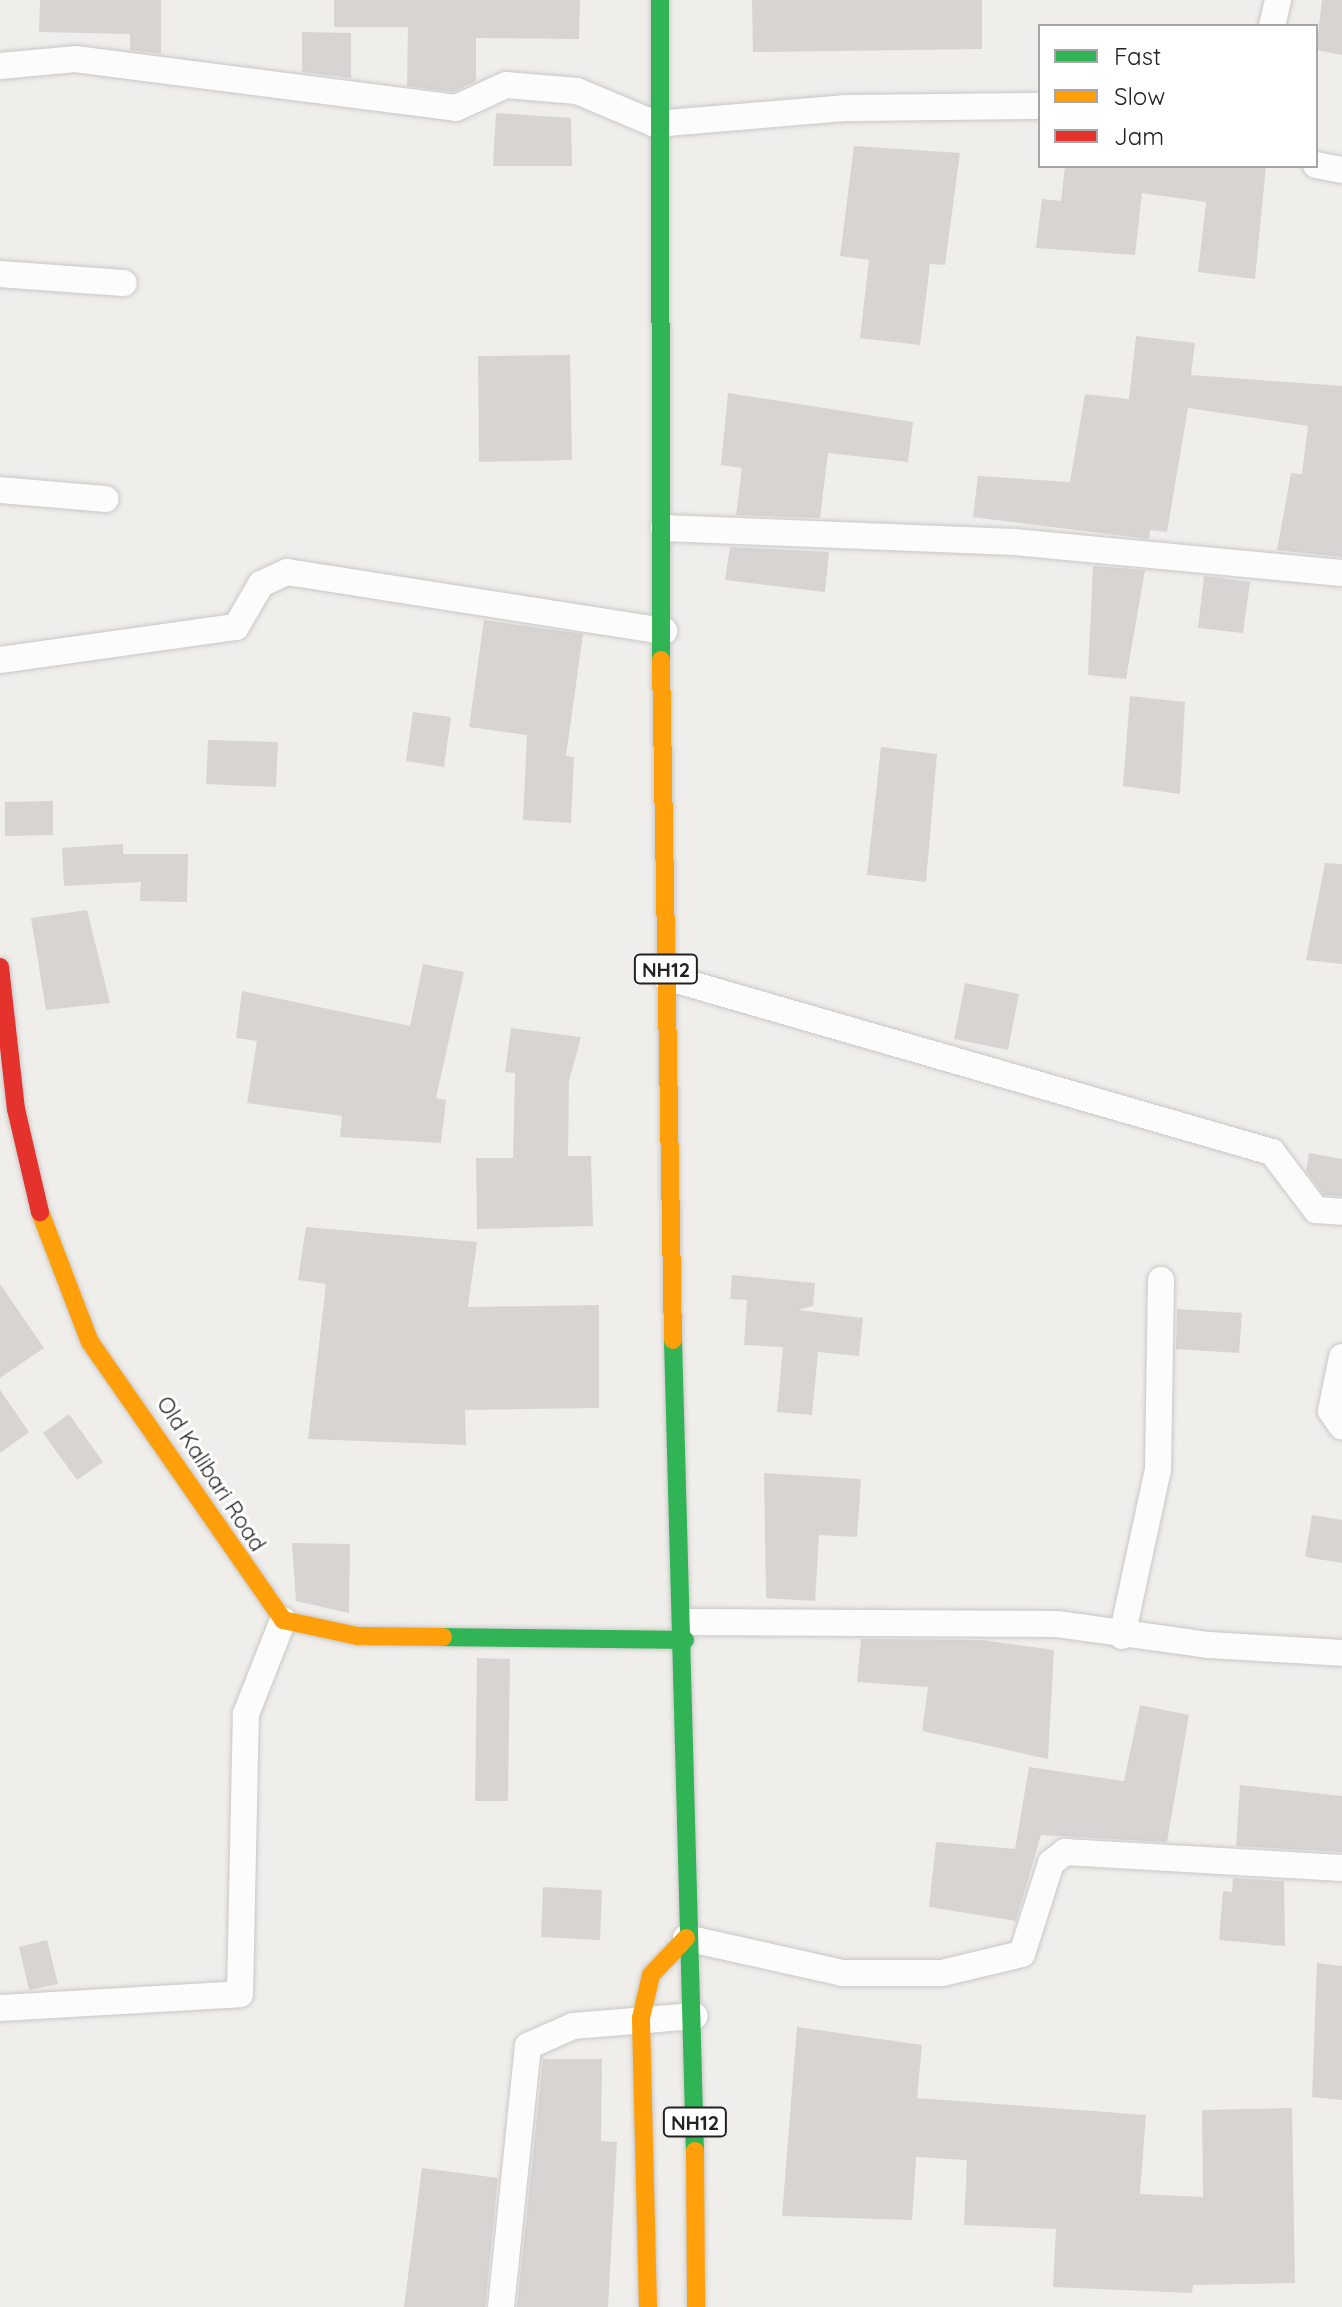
<!DOCTYPE html>
<html>
<head>
<meta charset="utf-8">
<style>
  body { margin:0 }
  #map { position:relative; width:1342px; height:2307px; overflow:hidden; background:#f0eeeb; font-family:Quicksand,sans-serif }
  div>[style] { position:absolute }
  .building>* { inset:0; background:#d7d4d2 }
  .roads { filter:drop-shadow(0 0 2px #c9c8c7) drop-shadow(0 0 2px #c9c8c7) }
  .street>* { height:26px; margin:-13px; padding:0 13px; transform-origin:13px; border-radius:13px; background:#fdfcfc }
  .fast>* { height:18px; margin:-9px; padding:0 9px; transform-origin:9px; border-radius:9px; background:#30b455 }
  .slow>* { height:18px; margin:-9px; padding:0 9px; transform-origin:9px; border-radius:9px; background:#ff9f0a }
  .jam>* { height:18px; margin:-9px; padding:0 9px; transform-origin:9px; border-radius:9px; background:#e5322d }
  span { translate:-50% -50%; white-space:nowrap; text-align:center; line-height:1.15; -webkit-text-stroke:6px #fff; paint-order:stroke }
  .shield-label span { padding:2px 6px; background:#fff; border:2px solid; border-radius:6px; -webkit-text-stroke-width:0 }
  .shield-label { font-size:20px; color:#222; font-weight:700 }
  .street-label { font-size:22px; color:#222 }
  .legend { position:absolute; left:1038px; top:24px; width:280px; height:144px; box-sizing:border-box; background:#fff; border:2px solid #a7a7a7; margin:0; padding:10px 14px; list-style:none; font-size:24px; color:#222 }
  .legend li { display:flex; align-items:center; gap:16px; height:40px }
  .legend b { width:40px; border:2px solid #a7a7a7 }
</style>
</head>
<body>
<div id="map">
  <div class="building">
    <i style="clip-path:polygon(40px 0,161px 0,161px 54px,130px 50px,130px 34px,39px 32px)"></i>
    <i style="clip-path:polygon(334px 0,580px 0,579px 39px,476px 38px,476px 81px,453px 92px,407px 86px,408px 27px,334px 27px)"></i>
    <i style="clip-path:polygon(752px 0,982px 0,982px 49px,753px 52px)"></i>
    <i style="clip-path:polygon(1322px 0,1342px 0,1342px 55px,1316px 50px)"></i>
    <i style="clip-path:polygon(302px 32px,351px 33px,351px 78px,302px 72px)"></i>
    <i style="clip-path:polygon(496px 113px,571px 118px,572px 166px,493px 166px)"></i>
    <i style="clip-path:polygon(854px 146px,960px 153px,945px 265px,930px 264px,920px 345px,860px 338px,869px 260px,840px 256px)"></i>
    <i style="clip-path:polygon(1065px 166px,1266px 166px,1255px 279px,1198px 272px,1206px 202px,1142px 193px,1135px 255px,1036px 248px,1042px 199px,1061px 201px)"></i>
    <i style="clip-path:polygon(1136px 336px,1195px 343px,1191px 375px,1342px 386px,1342px 557px,1277px 550px,1291px 473px,1302px 474px,1308px 426px,1188px 408px,1167px 532px,1150px 530px,1149px 539px,973px 517px,978px 476px,1070px 482px,1085px 394px,1129px 399px)"></i>
    <i style="clip-path:polygon(570px 355px,572px 460px,479px 462px,478px 356px)"></i>
    <i style="clip-path:polygon(728px 393px,913px 422px,908px 462px,828px 453px,820px 518px,736px 515px,742px 468px,721px 465px)"></i>
    <i style="clip-path:polygon(730px 547px,829px 552px,825px 592px,725px 580px)"></i>
    <i style="clip-path:polygon(1093px 566px,1145px 570px,1126px 679px,1088px 675px)"></i>
    <i style="clip-path:polygon(1204px 576px,1250px 582px,1243px 633px,1198px 628px)"></i>
    <i style="clip-path:polygon(484px 620px,583px 634px,566px 756px,574px 757px,571px 823px,523px 820px,527px 735px,469px 727px)"></i>
    <i style="clip-path:polygon(1130px 696px,1185px 702px,1180px 794px,1123px 786px)"></i>
    <i style="clip-path:polygon(413px 712px,451px 717px,444px 767px,406px 761px)"></i>
    <i style="clip-path:polygon(208px 740px,278px 742px,276px 787px,206px 784px)"></i>
    <i style="clip-path:polygon(881px 747px,937px 754px,926px 882px,867px 875px)"></i>
    <i style="clip-path:polygon(53px 801px,53px 835px,5px 836px,5px 802px)"></i>
    <i style="clip-path:polygon(123px 844px,123px 854px,188px 854px,187px 902px,140px 901px,141px 882px,64px 886px,62px 848px)"></i>
    <i style="clip-path:polygon(1325px 863px,1342px 864px,1342px 964px,1306px 960px)"></i>
    <i style="clip-path:polygon(87px 910px,110px 1003px,46px 1010px,31px 918px)"></i>
    <i style="clip-path:polygon(423px 964px,464px 972px,436px 1098px,446px 1100px,441px 1143px,340px 1137px,342px 1116px,247px 1103px,257px 1041px,236px 1038px,242px 991px,410px 1026px)"></i>
    <i style="clip-path:polygon(965px 983px,1019px 994px,1008px 1050px,954px 1039px)"></i>
    <i style="clip-path:polygon(511px 1028px,581px 1037px,569px 1081px,568px 1156px,591px 1156px,593px 1226px,477px 1229px,476px 1158px,513px 1158px,515px 1073px,505px 1072px)"></i>
    <i style="clip-path:polygon(1309px 1153px,1342px 1159px,1342px 1196px,1324px 1195px,1306px 1171px)"></i>
    <i style="clip-path:polygon(306px 1227px,477px 1242px,468px 1307px,599px 1305px,599px 1408px,465px 1410px,466px 1445px,308px 1439px,326px 1284px,298px 1280px)"></i>
    <i style="clip-path:polygon(732px 1275px,815px 1283px,813px 1306px,798px 1310px,863px 1318px,859px 1356px,818px 1352px,812px 1415px,777px 1412px,783px 1347px,744px 1345px,747px 1300px,730px 1299px)"></i>
    <i style="clip-path:polygon(0 1284px,44px 1348px,0 1378px)"></i>
    <i style="clip-path:polygon(1177px 1309px,1242px 1313px,1239px 1353px,1176px 1349px)"></i>
    <i style="clip-path:polygon(0 1390px,29px 1432px,0 1453px)"></i>
    <i style="clip-path:polygon(69px 1414px,103px 1462px,77px 1480px,43px 1433px)"></i>
    <i style="clip-path:polygon(764px 1473px,861px 1479px,857px 1537px,819px 1535px,815px 1601px,766px 1598px)"></i>
    <i style="clip-path:polygon(1312px 1515px,1342px 1520px,1342px 1563px,1305px 1557px)"></i>
    <i style="clip-path:polygon(292px 1543px,350px 1544px,349px 1613px,296px 1601px)"></i>
    <i style="clip-path:polygon(861px 1639px,982px 1640px,1054px 1650px,1048px 1759px,922px 1731px,928px 1687px,857px 1682px)"></i>
    <i style="clip-path:polygon(477px 1658px,510px 1659px,508px 1801px,475px 1801px)"></i>
    <i style="clip-path:polygon(1140px 1705px,1189px 1715px,1167px 1842px,1041px 1835px,1016px 1921px,929px 1907px,936px 1842px,1015px 1849px,1029px 1767px,1124px 1781px)"></i>
    <i style="clip-path:polygon(1240px 1785px,1342px 1796px,1342px 1852px,1236px 1846px)"></i>
    <i style="clip-path:polygon(1233px 1878px,1284px 1881px,1285px 1946px,1219px 1940px,1223px 1891px,1232px 1892px)"></i>
    <i style="clip-path:polygon(543px 1887px,602px 1890px,600px 1940px,541px 1937px)"></i>
    <i style="clip-path:polygon(47px 1940px,58px 1984px,29px 1990px,19px 1947px)"></i>
    <i style="clip-path:polygon(1317px 1963px,1342px 1966px,1342px 2100px,1312px 2097px)"></i>
    <i style="clip-path:polygon(797px 2027px,922px 2045px,917px 2098px,1146px 2115px,1140px 2194px,1203px 2197px,1202px 2110px,1292px 2108px,1295px 2283px,1193px 2285px,1192px 2293px,1053px 2287px,1056px 2229px,964px 2225px,967px 2160px,916px 2157px,912px 2220px,782px 2216px)"></i>
    <i style="clip-path:polygon(543px 2059px,602px 2059px,601px 2141px,617px 2142px,608px 2307px,517px 2307px)"></i>
    <i style="clip-path:polygon(422px 2168px,498px 2178px,485px 2307px,404px 2307px)"></i>
  </div>
  <div class="roads">
    <div class="street">
      <i style="left:1272px;top:26px;width:27px;rotate:-77deg"></i>
      <i style="left:0;top:66px;width:75px;rotate:-5.3deg"></i>
      <i style="left:75px;top:59px;width:384px;rotate:7.3deg"></i>
      <i style="left:456px;top:108px;width:55px;rotate:-24.7deg"></i>
      <i style="left:506px;top:85px;width:71px;rotate:4.8deg"></i>
      <i style="left:577px;top:91px;width:85px;rotate:22.9deg"></i>
      <i style="left:655px;top:124px;width:190px;rotate:-4.8deg"></i>
      <i style="left:844px;top:108px;width:196px;rotate:-0.6deg"></i>
      <i style="left:1316px;top:165px;width:26px;rotate:11deg"></i>
      <i style="left:0;top:274px;width:124px;rotate:4.2deg"></i>
      <i style="left:0;top:490px;width:106px;rotate:4.9deg"></i>
      <i style="left:664px;top:528px;width:350px;rotate:2.3deg"></i>
      <i style="left:1014px;top:542px;width:329px;rotate:5.4deg"></i>
      <i style="left:0;top:660px;width:238px;rotate:-8deg"></i>
      <i style="left:236px;top:627px;width:50px;rotate:-59.8deg"></i>
      <i style="left:261px;top:584px;width:29px;rotate:-25deg"></i>
      <i style="left:287px;top:572px;width:382px;rotate:8.9deg"></i>
      <i style="left:666px;top:977px;width:631px;rotate:16.11deg"></i>
      <i style="left:1272px;top:1152px;width:73px;rotate:52.8deg"></i>
      <i style="left:1316px;top:1210px;width:26px;rotate:4deg"></i>
      <i style="left:1342px;top:1357px;width:55px;rotate:101.5deg"></i>
      <i style="left:1331px;top:1411px;width:19px;rotate:55deg"></i>
      <i style="left:685px;top:1622px;width:372px;rotate:0.3deg"></i>
      <i style="left:1057px;top:1624px;width:153px;rotate:7.9deg"></i>
      <i style="left:1209px;top:1645px;width:133px;rotate:3.4deg"></i>
      <i style="left:1122px;top:1636px;width:170px;rotate:-77.8deg"></i>
      <i style="left:1158px;top:1470px;width:190px;rotate:-89.1deg"></i>
      <i style="left:686px;top:1938px;width:160px;rotate:12.6deg"></i>
      <i style="left:842px;top:1973px;width:100px"></i>
      <i style="left:942px;top:1973px;width:82px;rotate:-13.4deg"></i>
      <i style="left:1022px;top:1954px;width:96px;rotate:-72.3deg"></i>
      <i style="left:1051px;top:1863px;width:18px;rotate:-38deg"></i>
      <i style="left:1065px;top:1852px;width:277px;rotate:3.3deg"></i>
      <i style="left:0;top:2008px;width:240px;rotate:-3.3deg"></i>
      <i style="left:240px;top:1994px;width:280px;rotate:-88.8deg"></i>
      <i style="left:246px;top:1714px;width:101px;rotate:-68.5deg"></i>
      <i style="left:501px;top:2307px;width:262px;rotate:-84.1deg"></i>
      <i style="left:528px;top:2046px;width:49px;rotate:-24deg"></i>
      <i style="left:573px;top:2026px;width:122px;rotate:-4.7deg"></i>
    </div>
    <div class="fast">
      <i style="left:660px;top:0;width:660px;rotate:89.91deg"></i>
      <i style="left:673px;top:1340px;width:811px;rotate:88.45deg"></i>
      <i style="left:443px;top:1637px;width:242px;rotate:0.7deg"></i>
    </div>
    <div class="slow">
      <i style="left:661px;top:660px;width:680px;rotate:88.99deg"></i>
      <i style="left:40px;top:1212px;width:139px;rotate:69deg"></i>
      <i style="left:90px;top:1342px;width:338px;rotate:55.2deg"></i>
      <i style="left:283px;top:1620px;width:76px;rotate:12.2deg"></i>
      <i style="left:357px;top:1636px;width:86px;rotate:0.7deg"></i>
      <i style="left:695px;top:2151px;width:156px;rotate:89.6deg"></i>
      <i style="left:648px;top:2307px;width:289px;rotate:-91.4deg"></i>
      <i style="left:641px;top:2018px;width:44px;rotate:-76.9deg"></i>
      <i style="left:651px;top:1975px;width:51px;rotate:-46.6deg"></i>
    </div>
    <div class="jam">
      <i style="left:0;top:967px;width:143px;rotate:83.6deg"></i>
      <i style="left:16px;top:1109px;width:106px;rotate:76.9deg"></i>
    </div>
  </div>
  <div class="shield-label">
    <span style="left:666px;top:969px">NH12</span>
    <span style="left:695px;top:2122px">NH12</span>
  </div>
  <div class="street-label">
    <span style="left:211px;top:1474px;rotate:57deg">Old Kalibari Road</span>
  </div>
  <ul class="legend">
  <li><b style="height:10px;background:#30b455"></b>Fast</li>
  <li><b style="height:10px;background:#ff9f0a"></b>Slow</li>
  <li><b style="height:10px;background:#e5322d"></b>Jam</li>
  </ul>
</div>
</body>
</html>
